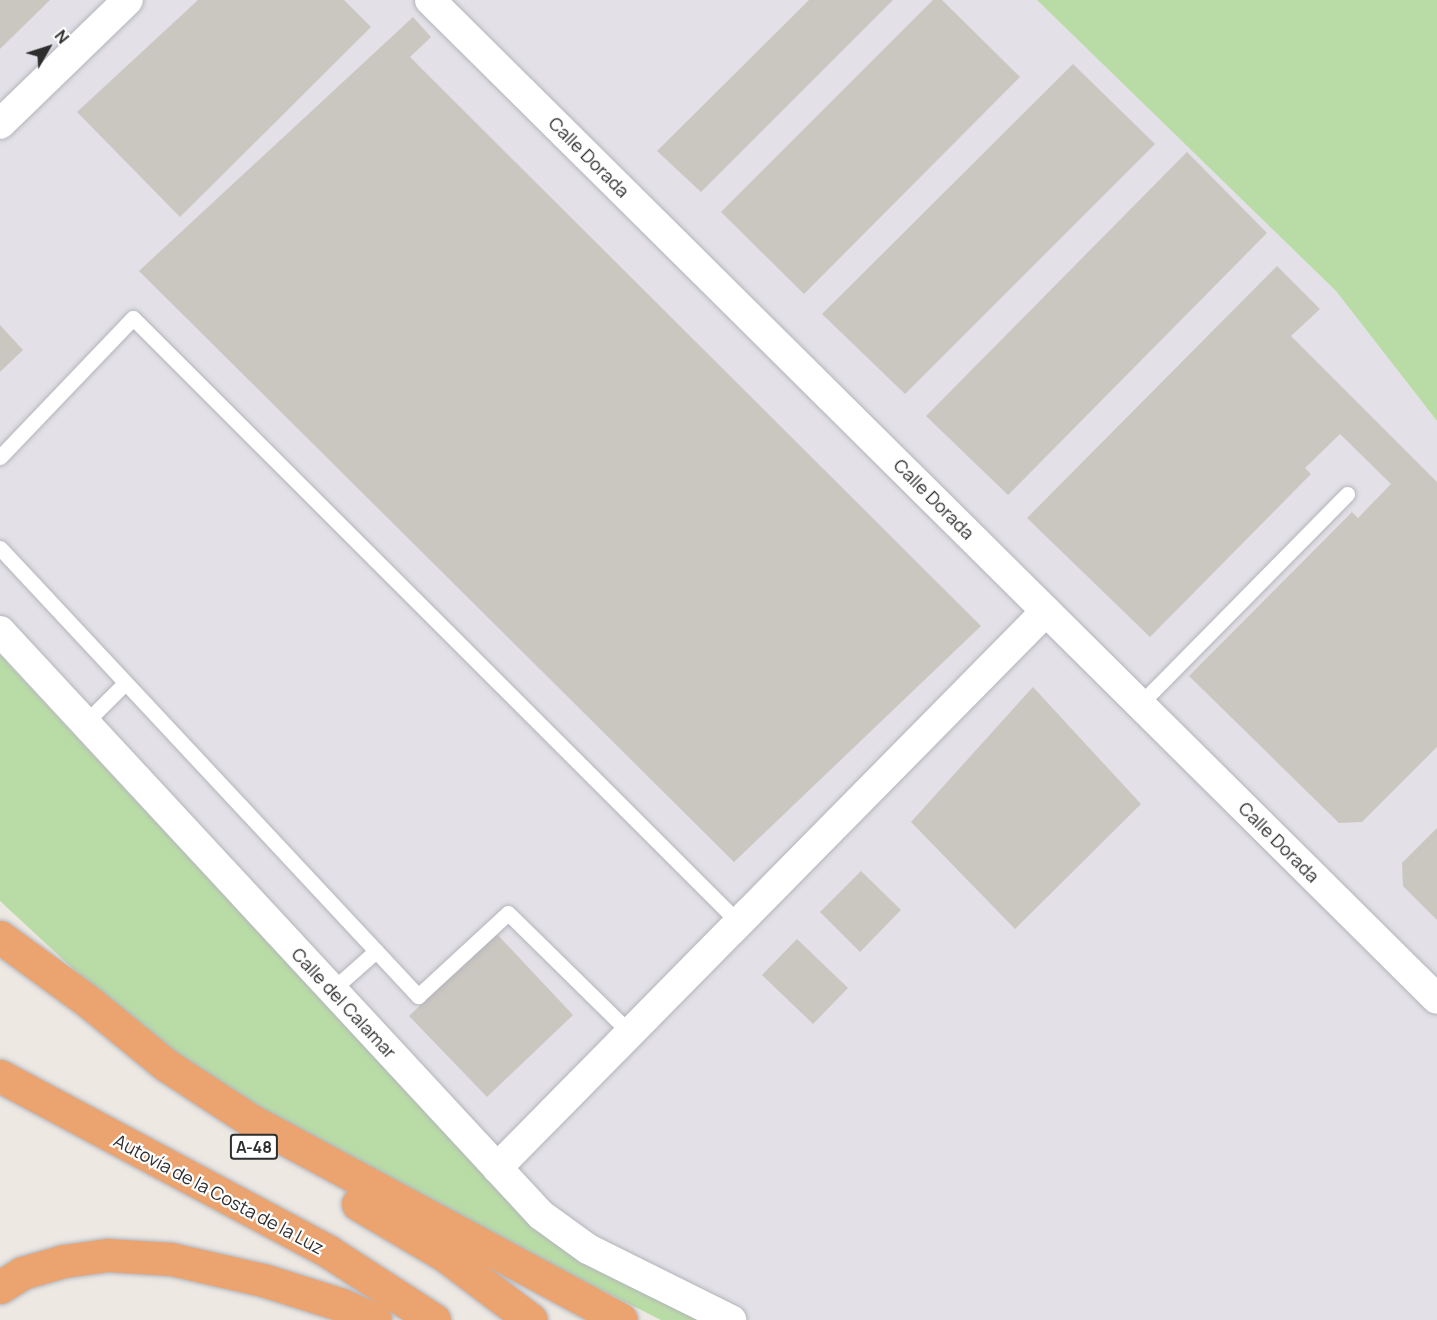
<!DOCTYPE html>
<html>
<head>
<meta charset="utf-8">
<style>
  body { margin:0 }
  #map { position:relative; width:1437px; height:1320px; overflow:hidden; background:#ede8e2; font-family:Manrope,sans-serif }
  div>[style] { position:absolute }
  .industrial>* { inset:0; background:#e3e1e7 }
  .green>* { inset:0; background:#b9dca6 }
  .building>* { inset:0; background:#cac6c0 }
  .roads { filter:drop-shadow(0 0 2px #b3b4bc) drop-shadow(0 0 2px #b3b4bc) }
  .service>* { height:15px; margin:-7.5px; padding:0 7.5px; transform-origin:7.5px; border-radius:7.5px; background:#fff }
  .minor>* { height:30px; margin:-15px; padding:0 15px; transform-origin:15px; border-radius:15px; background:#fff }
  .motorway>* { height:33px; margin:-16.5px; padding:0 16.5px; transform-origin:16.5px; border-radius:16.5px; background:#eba46f }
  span { translate:-50% -50%; white-space:nowrap; text-align:center; line-height:1.15; -webkit-text-stroke:4.5px #fff; paint-order:stroke }
  .shield-label span { padding:2px 4px; background:#fff; border:2px solid; border-radius:4px; -webkit-text-stroke-width:0 }
  .shield-label { font-size:16px; color:#2e2e2e; font-weight:700 }
  .street-label { font-size:18px; color:#2e2e2e }
  .north { position:absolute; left:18px; top:18px; width:60px; height:60px; -webkit-text-stroke:4px #fff; paint-order:stroke; rotate:51deg; font-size:16px; font-weight:700; line-height:24px; text-align:center; color:#2e2e2e }
  .north::after { content:''; display:block; margin:auto; width:21px; height:27px; background:#2e2e2e; clip-path:polygon(50% 0,100% 100%,50% 72%,0 100%) }
</style>
</head>
<body>
<div id="map">
  <div class="industrial">
    <i style="clip-path:polygon(0 0,1037px 0,1336px 291px,1437px 421px,1437px 1320px,698px 1320px,533px 1227px,0 655px)"></i>
  </div>
  <div class="green">
    <i style="clip-path:polygon(1037px 0,1437px 0,1437px 421px,1336px 291px)"></i>
    <i style="clip-path:polygon(0 655px,533px 1227px,698px 1320px,661px 1320px,528px 1253px,259px 1108px,174px 1051px,96px 990px,0 901px)"></i>
  </div>
  <div class="building">
    <i style="clip-path:polygon(0 0,50px 0,0 49px)"></i>
    <i style="clip-path:polygon(198px 0,344px 0,371px 27px,180px 217px,77px 112px)"></i>
    <i style="clip-path:polygon(809px 0,893px 0,701px 192px,657px 151px)"></i>
    <i style="clip-path:polygon(933px 0,942px 0,1020px 77px,804px 294px,721px 212px)"></i>
    <i style="clip-path:polygon(413px 17px,431px 37px,410px 57px,981px 626px,734px 862px,139px 271px)"></i>
    <i style="clip-path:polygon(1073px 64px,1155px 144px,905px 394px,822px 314px)"></i>
    <i style="clip-path:polygon(1187px 152px,1267px 233px,1008px 495px,926px 416px)"></i>
    <i style="clip-path:polygon(1277px 266px,1320px 309px,1291px 336px,1437px 482px,1437px 747px,1362px 822px,1339px 823px,1189px 676px,1352px 512px,1358px 518px,1391px 484px,1340px 434px,1305px 468px,1311px 474px,1150px 637px,1027px 518px)"></i>
    <i style="clip-path:polygon(0 325px,23px 350px,0 372px)"></i>
    <i style="clip-path:polygon(1033px 687px,1141px 804px,1015px 929px,911px 822px)"></i>
    <i style="clip-path:polygon(1437px 828px,1437px 920px,1403px 886px,1402px 863px)"></i>
    <i style="clip-path:polygon(861px 871px,901px 910px,860px 952px,820px 912px)"></i>
    <i style="clip-path:polygon(496px 933px,573px 1015px,487px 1097px,409px 1016px)"></i>
    <i style="clip-path:polygon(797px 939px,848px 988px,813px 1024px,762px 975px)"></i>
  </div>
  <div class="roads">
    <div class="service">
      <i style="left:0;top:457px;width:192px;rotate:-46.3deg"></i>
      <i style="left:133px;top:318px;width:856px;rotate:44.95deg"></i>
      <i style="left:0;top:548px;width:613px;rotate:46.98deg"></i>
      <i style="left:418px;top:996px;width:122px;rotate:-42.7deg"></i>
      <i style="left:508px;top:913px;width:171px;rotate:44.5deg"></i>
      <i style="left:1140px;top:704px;width:295px;rotate:-45.4deg"></i>
      <i style="left:85px;top:723px;width:57px;rotate:-45deg"></i>
      <i style="left:332px;top:990px;width:59px;rotate:-41.6deg"></i>
    </div>
    <div class="minor">
      <i style="left:430px;top:0;width:1418px;rotate:44.77deg"></i>
      <i style="left:0;top:124px;width:178px;rotate:-44.1deg"></i>
      <i style="left:0;top:631px;width:796px;rotate:47.19deg"></i>
      <i style="left:541px;top:1215px;width:58px;rotate:35.9deg"></i>
      <i style="left:588px;top:1249px;width:160px;rotate:26.4deg"></i>
      <i style="left:497px;top:1168px;width:782px;rotate:-45.41deg"></i>
    </div>
    <div class="motorway">
      <i style="left:0;top:937px;width:110px;rotate:36.1deg"></i>
      <i style="left:89px;top:1002px;width:99px;rotate:39.3deg"></i>
      <i style="left:166px;top:1065px;width:100px;rotate:33.2deg"></i>
      <i style="left:250px;top:1120px;width:421px;rotate:28.3deg"></i>
      <i style="left:0;top:1076px;width:373px;rotate:28.1deg"></i>
      <i style="left:329px;top:1252px;width:125px;rotate:32.9deg"></i>
      <i style="left:358px;top:1204px;width:102px;rotate:30.6deg"></i>
      <i style="left:446px;top:1256px;width:106px;rotate:37deg"></i>
      <i style="left:0;top:1287px;width:26px;rotate:-32deg"></i>
      <i style="left:22px;top:1273px;width:44px;rotate:-15.9deg"></i>
      <i style="left:64px;top:1261px;width:43px;rotate:-7.9deg"></i>
      <i style="left:107px;top:1255px;width:64px;rotate:3.6deg"></i>
      <i style="left:171px;top:1259px;width:94px;rotate:12.9deg"></i>
      <i style="left:263px;top:1280px;width:83px;rotate:17.6deg"></i>
      <i style="left:342px;top:1305px;width:36px;rotate:24deg"></i>
    </div>
  </div>
  <div class="shield-label">
    <span style="left:254px;top:1147px">A-48</span>
  </div>
  <div class="street-label">
    <span style="left:589px;top:157px;rotate:45deg">Calle Dorada</span>
    <span style="left:934px;top:499px;rotate:45deg">Calle Dorada</span>
    <span style="left:1279px;top:842px;rotate:45deg">Calle Dorada</span>
    <span style="left:344px;top:1003px;rotate:47deg">Calle del Calamar</span>
    <span style="left:219px;top:1194px;rotate:28deg">Autovía de la Costa de la Luz</span>
  </div>
  <div class="north">N</div>
</div>
</body>
</html>
